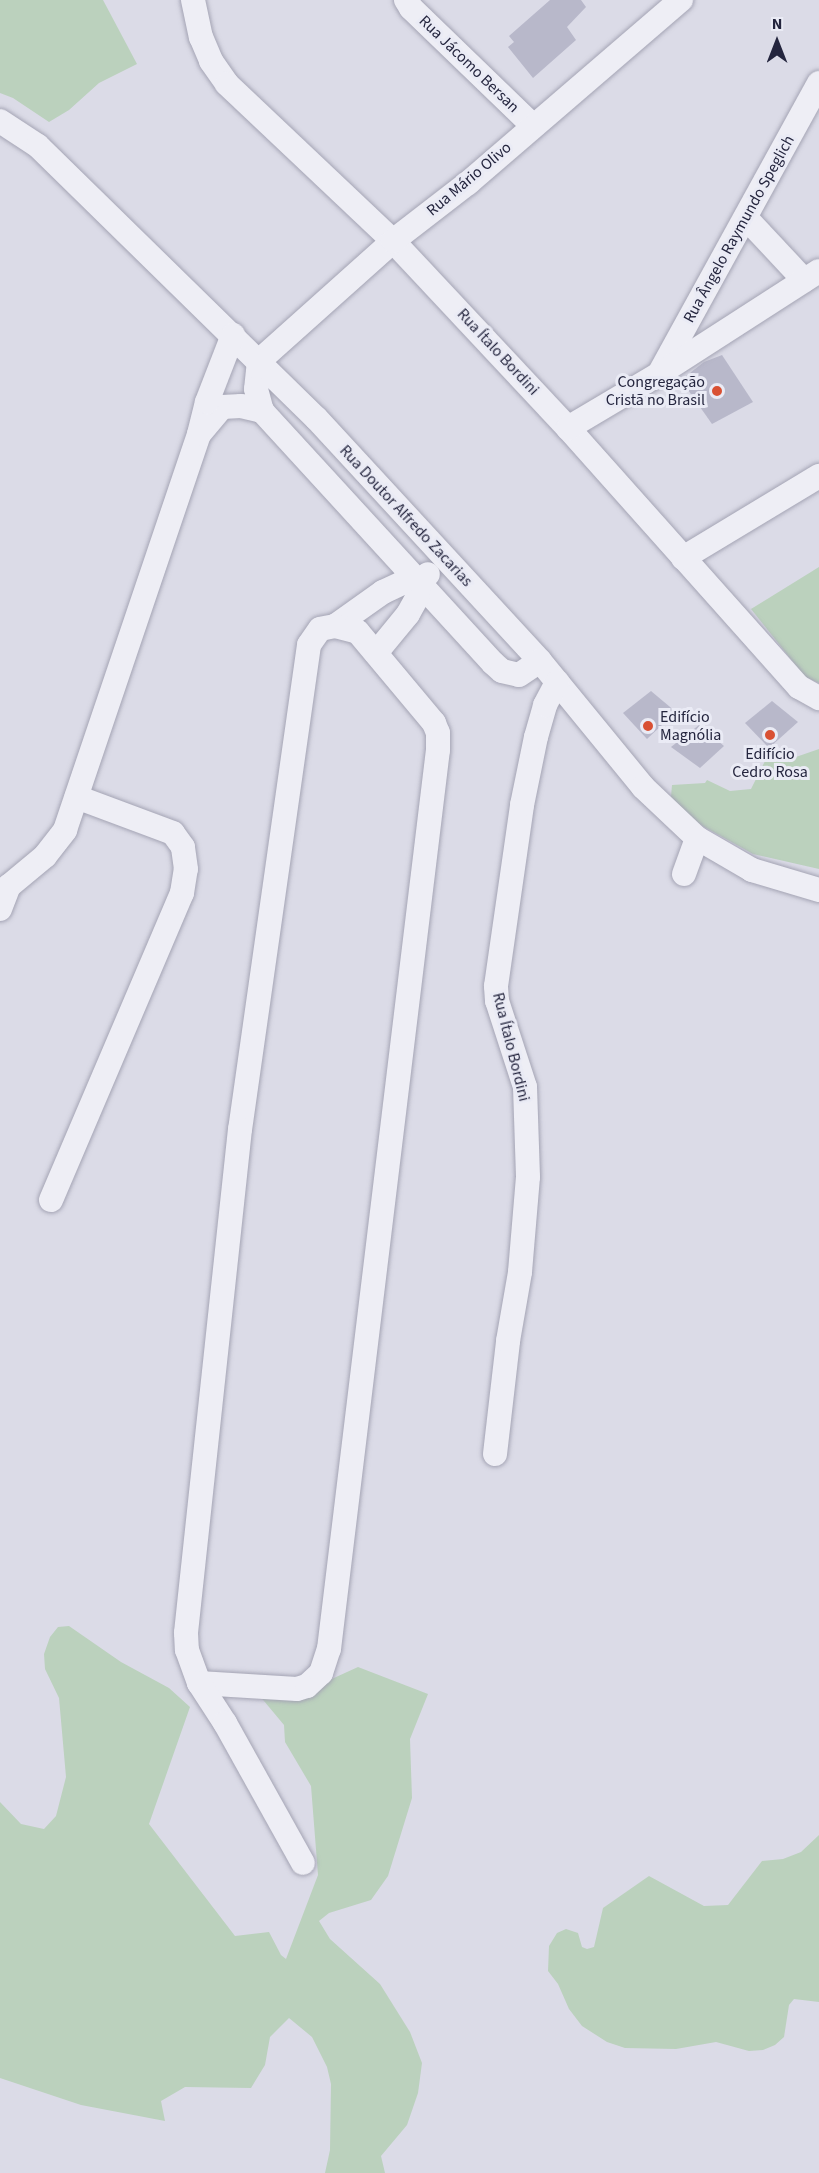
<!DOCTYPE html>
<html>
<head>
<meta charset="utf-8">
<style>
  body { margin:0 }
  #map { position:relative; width:819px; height:2173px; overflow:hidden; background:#dbdbe7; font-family:"Source Sans 3",sans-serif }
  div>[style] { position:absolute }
  .green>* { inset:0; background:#bbd1bd }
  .building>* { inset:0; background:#b8b8ca }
  .roads { filter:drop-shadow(0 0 2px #a4a4b4) drop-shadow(0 0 2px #a4a4b4) }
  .minor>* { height:24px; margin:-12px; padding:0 12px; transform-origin:12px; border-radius:12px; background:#eeeef5 }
  .dots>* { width:16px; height:16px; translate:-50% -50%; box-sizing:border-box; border:3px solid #eaebf5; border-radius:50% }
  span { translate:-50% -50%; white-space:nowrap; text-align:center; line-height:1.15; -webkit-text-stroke:6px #eaebf5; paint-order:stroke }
  .street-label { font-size:16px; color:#24253e }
  .poi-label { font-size:16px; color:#24253e }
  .right { translate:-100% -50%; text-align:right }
  .left { translate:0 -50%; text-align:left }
  .north { position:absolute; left:747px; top:12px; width:60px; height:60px; -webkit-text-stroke:4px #eaebf5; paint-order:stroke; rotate:0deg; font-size:16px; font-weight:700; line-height:24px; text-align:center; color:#24253e }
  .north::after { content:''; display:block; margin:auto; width:21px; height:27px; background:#24253e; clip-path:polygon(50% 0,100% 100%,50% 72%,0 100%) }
</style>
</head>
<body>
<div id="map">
  <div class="green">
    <i style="clip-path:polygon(0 0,103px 0,137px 64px,99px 83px,69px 110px,49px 122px,13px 98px,0 93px)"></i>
    <i style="clip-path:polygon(819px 567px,819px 683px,805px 677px,751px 609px)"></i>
    <i style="clip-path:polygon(819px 749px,819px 869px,753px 854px,670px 808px,672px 785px,705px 783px,707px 780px,730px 791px,751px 789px,765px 761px,793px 758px)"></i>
    <i style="clip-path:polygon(69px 1626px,121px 1662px,169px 1688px,190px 1707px,149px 1824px,235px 1936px,269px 1932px,281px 1955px,286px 1959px,318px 1875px,311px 1786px,285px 1742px,284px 1725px,259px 1695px,312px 1688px,358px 1667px,428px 1694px,410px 1739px,412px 1798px,388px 1876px,371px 1900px,329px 1913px,319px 1921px,330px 1939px,380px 1984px,410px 2032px,422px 2063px,418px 2093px,407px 2125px,381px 2156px,385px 2173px,325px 2173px,330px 2150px,331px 2084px,327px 2067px,312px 2037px,289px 2018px,270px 2037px,265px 2065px,251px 2088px,185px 2087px,161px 2101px,165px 2121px,81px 2105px,0 2078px,0 1802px,21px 1824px,44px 1829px,56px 1816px,66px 1777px,59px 1698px,45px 1669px,44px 1654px,50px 1637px,58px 1627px)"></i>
    <i style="clip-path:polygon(819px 1835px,819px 2002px,794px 1999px,789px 2005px,784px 2037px,775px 2045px,763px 2050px,749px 2051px,716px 2042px,676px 2049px,625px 2048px,607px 2042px,582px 2026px,569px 2009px,558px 1984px,548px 1971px,549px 1946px,557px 1933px,566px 1929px,578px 1933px,582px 1947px,587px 1949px,594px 1947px,603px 1908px,649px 1876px,704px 1906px,728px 1905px,762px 1861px,783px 1859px,801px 1852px)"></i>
  </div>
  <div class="building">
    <i style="clip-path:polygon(550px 0,581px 0,586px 7px,567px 27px,576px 40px,533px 78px,508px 47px,514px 42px,509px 36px)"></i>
    <i style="clip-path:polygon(722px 355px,753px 402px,712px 424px,681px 380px,704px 362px)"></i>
    <i style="clip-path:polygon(651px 691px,676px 712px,647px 739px,623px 713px)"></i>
    <i style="clip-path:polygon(772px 701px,798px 722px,769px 748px,745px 723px)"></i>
    <i style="clip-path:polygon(699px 725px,724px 746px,700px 768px,671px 747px)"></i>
  </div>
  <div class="roads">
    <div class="minor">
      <i style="left:193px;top:0;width:38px;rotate:78deg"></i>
      <i style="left:201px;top:37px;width:26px;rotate:67deg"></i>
      <i style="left:211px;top:61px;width:28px;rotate:55deg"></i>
      <i style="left:227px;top:84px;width:228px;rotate:43.4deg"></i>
      <i style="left:393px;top:241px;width:256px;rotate:46.9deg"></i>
      <i style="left:568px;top:428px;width:347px;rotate:48.3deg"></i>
      <i style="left:799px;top:687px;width:23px;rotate:29deg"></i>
      <i style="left:406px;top:0;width:9px;rotate:58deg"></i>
      <i style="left:411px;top:8px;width:170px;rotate:44deg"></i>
      <i style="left:0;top:121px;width:45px;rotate:33.3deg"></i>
      <i style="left:38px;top:146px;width:389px;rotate:44.4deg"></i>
      <i style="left:316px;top:418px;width:330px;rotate:47.3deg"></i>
      <i style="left:540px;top:661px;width:163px;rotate:50.7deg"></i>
      <i style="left:643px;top:787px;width:74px;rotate:43.4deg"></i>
      <i style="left:697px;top:838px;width:64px;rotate:30.2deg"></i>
      <i style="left:752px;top:870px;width:70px;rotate:16.6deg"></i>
      <i style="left:746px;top:218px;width:85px;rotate:46.9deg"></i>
      <i style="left:259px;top:361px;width:180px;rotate:-41.8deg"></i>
      <i style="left:393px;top:241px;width:95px;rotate:-37.7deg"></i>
      <i style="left:468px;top:183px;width:281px;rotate:-40.7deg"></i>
      <i style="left:259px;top:361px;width:28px;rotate:96deg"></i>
      <i style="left:256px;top:389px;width:23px;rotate:75deg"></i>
      <i style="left:262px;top:411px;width:342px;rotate:47.5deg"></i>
      <i style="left:493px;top:663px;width:12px;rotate:42deg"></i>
      <i style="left:502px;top:671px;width:17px;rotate:13deg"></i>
      <i style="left:519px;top:675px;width:25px;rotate:-34deg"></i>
      <i style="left:659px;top:374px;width:332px;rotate:-61.2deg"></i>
      <i style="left:568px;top:428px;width:106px;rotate:-30.7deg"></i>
      <i style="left:659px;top:374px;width:190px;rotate:-32.8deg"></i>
      <i style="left:201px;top:432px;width:33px;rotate:-50deg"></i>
      <i style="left:222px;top:407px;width:19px;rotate:-3deg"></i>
      <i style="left:241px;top:406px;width:22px;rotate:13deg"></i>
      <i style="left:683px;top:558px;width:159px;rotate:-31.1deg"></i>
      <i style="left:335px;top:626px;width:59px;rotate:-35.3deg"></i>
      <i style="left:383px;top:592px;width:21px;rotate:-25deg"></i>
      <i style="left:402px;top:583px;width:18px;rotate:-3deg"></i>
      <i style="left:376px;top:653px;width:50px;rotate:-50.6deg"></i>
      <i style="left:408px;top:614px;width:18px;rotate:-61deg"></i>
      <i style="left:417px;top:598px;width:16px;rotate:-79deg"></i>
      <i style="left:420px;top:582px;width:11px;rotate:-45deg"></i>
      <i style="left:684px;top:874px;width:38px;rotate:-70deg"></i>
      <i style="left:0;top:909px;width:25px;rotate:-69deg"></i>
      <i style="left:9px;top:886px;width:47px;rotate:-39.8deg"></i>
      <i style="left:45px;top:856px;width:33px;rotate:-52deg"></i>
      <i style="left:65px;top:830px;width:418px;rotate:-71.3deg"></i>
      <i style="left:199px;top:434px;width:33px;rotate:-76deg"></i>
      <i style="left:207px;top:402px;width:72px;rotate:-68.8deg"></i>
      <i style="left:51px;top:1200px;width:334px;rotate:-66.9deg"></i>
      <i style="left:182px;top:893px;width:24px;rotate:-81deg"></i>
      <i style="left:186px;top:869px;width:22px;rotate:-98deg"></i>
      <i style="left:183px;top:847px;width:17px;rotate:-126deg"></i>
      <i style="left:173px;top:833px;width:103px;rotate:-159.6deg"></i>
      <i style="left:495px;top:1454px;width:114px;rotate:-83.4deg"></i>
      <i style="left:508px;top:1341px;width:70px;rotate:-80.1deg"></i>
      <i style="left:520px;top:1272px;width:95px;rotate:-85.2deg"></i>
      <i style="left:528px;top:1177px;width:90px;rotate:-91.9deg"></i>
      <i style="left:525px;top:1087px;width:90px;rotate:-108deg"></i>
      <i style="left:497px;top:1001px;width:15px;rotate:-94deg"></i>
      <i style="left:496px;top:986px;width:183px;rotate:-81.8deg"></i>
      <i style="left:522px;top:805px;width:69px;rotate:-78.4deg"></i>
      <i style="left:536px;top:737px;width:33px;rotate:-74deg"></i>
      <i style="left:545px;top:705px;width:26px;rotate:-62deg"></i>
      <i style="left:199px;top:1683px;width:98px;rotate:3.5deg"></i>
      <i style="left:297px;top:1689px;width:10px;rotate:-17deg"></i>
      <i style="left:307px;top:1686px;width:19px;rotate:-43deg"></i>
      <i style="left:321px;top:1673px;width:25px;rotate:-72deg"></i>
      <i style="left:329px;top:1649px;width:906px;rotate:-83.09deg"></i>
      <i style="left:438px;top:750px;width:17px;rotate:-90deg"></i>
      <i style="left:438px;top:733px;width:11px;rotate:-112deg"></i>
      <i style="left:434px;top:723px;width:119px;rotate:-129.9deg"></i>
      <i style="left:358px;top:632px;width:24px;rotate:-165deg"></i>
      <i style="left:335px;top:626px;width:15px;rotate:169deg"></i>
      <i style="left:320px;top:629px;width:19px;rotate:125deg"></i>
      <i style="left:309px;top:645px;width:489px;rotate:98.1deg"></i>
      <i style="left:240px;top:1129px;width:507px;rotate:96.12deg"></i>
      <i style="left:186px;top:1633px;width:17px;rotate:87deg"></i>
      <i style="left:187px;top:1650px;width:35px;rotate:70deg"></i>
      <i style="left:199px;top:1683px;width:48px;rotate:57deg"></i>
      <i style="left:225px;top:1723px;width:160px;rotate:60.9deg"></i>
    </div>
  </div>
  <div class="dots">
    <i style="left:717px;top:391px;background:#d95033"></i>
    <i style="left:648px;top:726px;background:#d95033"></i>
    <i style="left:770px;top:735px;background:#d95033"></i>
  </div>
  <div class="street-label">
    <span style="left:469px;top:64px;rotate:44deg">Rua Jácomo Bersan</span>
    <span style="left:469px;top:179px;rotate:-40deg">Rua Mário Olivo</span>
    <span style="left:739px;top:229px;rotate:-61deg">Rua Ângelo Raymundo Speglich</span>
    <span style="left:498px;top:352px;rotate:47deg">Rua Ítalo Bordini</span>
    <span style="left:406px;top:516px;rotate:47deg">Rua Doutor Alfredo Zacarias</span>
    <span style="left:511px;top:1047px;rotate:76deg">Rua Ítalo Bordini</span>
  </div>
  <div class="poi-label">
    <span class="right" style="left:705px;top:391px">Congregação<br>Cristã no Brasil</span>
    <span class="left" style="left:660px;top:726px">Edifício<br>Magnólia</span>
    <span style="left:770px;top:763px">Edifício<br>Cedro Rosa</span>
  </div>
  <div class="north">N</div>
</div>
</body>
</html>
